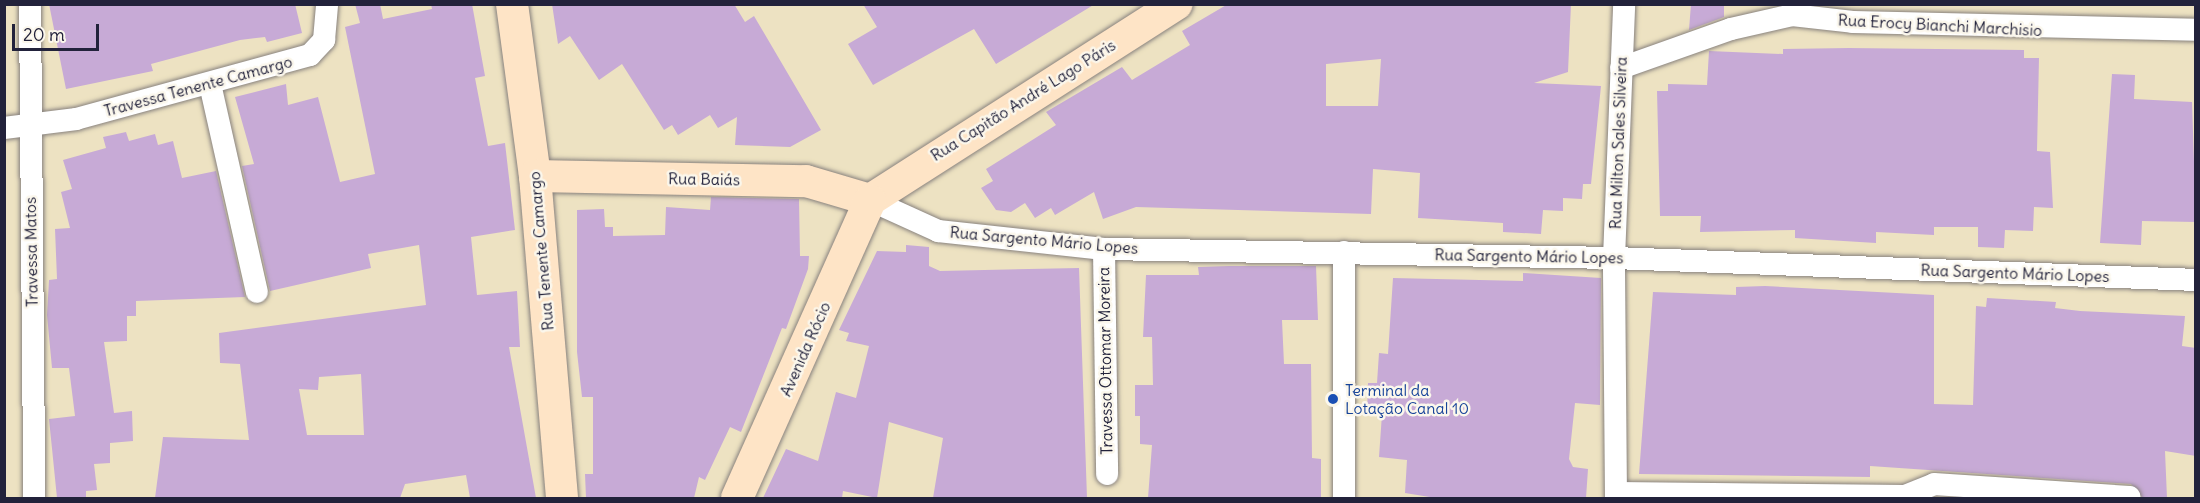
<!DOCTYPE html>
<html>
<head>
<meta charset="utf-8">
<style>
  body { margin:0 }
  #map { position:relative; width:2200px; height:503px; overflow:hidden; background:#ede2c2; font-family:Delius,sans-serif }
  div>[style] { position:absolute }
  .building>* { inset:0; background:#c7aad6 }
  .roads { filter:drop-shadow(0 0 2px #88827e) drop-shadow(0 0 2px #88827e) }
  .street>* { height:22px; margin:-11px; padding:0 11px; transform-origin:11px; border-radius:11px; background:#fff }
  .secondary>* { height:32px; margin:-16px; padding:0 16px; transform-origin:16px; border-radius:16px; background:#fee4c6 }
  .dots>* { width:16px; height:16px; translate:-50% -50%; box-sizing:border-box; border:3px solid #fbf7ec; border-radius:50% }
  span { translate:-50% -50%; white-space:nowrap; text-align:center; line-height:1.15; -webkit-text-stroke:5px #fbf7ec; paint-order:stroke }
  .street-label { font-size:16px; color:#22223b }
  .transit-label { font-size:16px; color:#164399 }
  .left { translate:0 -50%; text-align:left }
  .frame { position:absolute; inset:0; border:6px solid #22223b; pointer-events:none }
  .scale { position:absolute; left:12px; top:24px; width:87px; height:27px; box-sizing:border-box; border:3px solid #22223b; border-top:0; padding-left:8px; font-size:18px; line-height:21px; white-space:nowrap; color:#22223b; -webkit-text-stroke:4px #fbf7ec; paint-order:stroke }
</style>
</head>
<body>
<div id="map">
  <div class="building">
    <i style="clip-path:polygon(49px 4px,295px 4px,302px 33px,267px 42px,265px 37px,240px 40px,151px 64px,153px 71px,66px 89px)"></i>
    <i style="clip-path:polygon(evenodd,355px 4px,380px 4px,383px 19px,432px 9px,431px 4px,472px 4px,485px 76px,475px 78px,488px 146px,505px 143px,515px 230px,471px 237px,477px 295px,517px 291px,520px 347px,509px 347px,536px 498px,470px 498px,466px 475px,405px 484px,400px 498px,155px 498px,163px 437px,249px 440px,240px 364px,220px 363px,219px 333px,426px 305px,419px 245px,368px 254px,371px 268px,270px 291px,242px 166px,254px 164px,235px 97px,286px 84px,288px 105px,318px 97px,340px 182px,375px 174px,345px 27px,360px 23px,355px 4px,361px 374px,364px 435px,307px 435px,299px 389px,318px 390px,319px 377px,361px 374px)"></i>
    <i style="clip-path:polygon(552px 4px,734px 4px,745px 22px,754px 16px,821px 130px,790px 147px,735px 145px,737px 117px,718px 128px,710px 115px,678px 135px,672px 125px,664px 130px,622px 64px,599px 80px,570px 36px,558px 44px)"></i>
    <i style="clip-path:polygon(863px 4px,1095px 4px,996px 64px,974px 29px,873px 85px,848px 44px,877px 27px)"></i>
    <i style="clip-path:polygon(evenodd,1228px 4px,1571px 4px,1568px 72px,1534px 83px,1601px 86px,1591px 184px,1583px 184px,1582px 199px,1563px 198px,1563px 211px,1543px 210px,1541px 234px,1503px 232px,1503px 223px,1418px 218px,1420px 173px,1373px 169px,1371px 214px,1136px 207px,1103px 219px,1094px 192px,1055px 215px,1051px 208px,1035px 218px,1025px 203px,1011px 212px,996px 210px,981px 188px,993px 181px,986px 169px,1056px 125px,1046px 112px,1122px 67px,1132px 80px,1190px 45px,1182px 31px,1228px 4px,1381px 59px,1378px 106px,1326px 106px,1326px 64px,1381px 59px)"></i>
    <i style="clip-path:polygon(1691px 4px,1724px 4px,1724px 17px,1689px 30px)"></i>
    <i style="clip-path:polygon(1849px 48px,2024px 50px,2024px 58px,2039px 58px,2037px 151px,2050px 152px,2053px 208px,2034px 207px,2033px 231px,2005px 230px,2004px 248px,1978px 247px,1978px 227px,1934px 227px,1934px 235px,1876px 232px,1876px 243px,1795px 238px,1795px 230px,1700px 232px,1701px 216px,1660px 216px,1657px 91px,1668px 91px,1668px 84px,1707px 85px,1709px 51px,1783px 54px,1783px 49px)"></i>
    <i style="clip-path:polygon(2112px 74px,2135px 75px,2134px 99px,2192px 102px,2196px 222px,2142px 221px,2141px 245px,2100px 243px)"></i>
    <i style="clip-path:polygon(126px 132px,129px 141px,155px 134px,158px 145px,173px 141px,182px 178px,216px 171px,245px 297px,136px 301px,136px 316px,127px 316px,127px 341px,104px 342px,114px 413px,132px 411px,133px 441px,110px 443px,110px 463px,94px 464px,97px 490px,86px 491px,86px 498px,57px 498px,49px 419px,75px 416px,69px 368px,52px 368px,47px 315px,49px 280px,57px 279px,55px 229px,70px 228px,61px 192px,72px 189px,63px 160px,106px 148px,103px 137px)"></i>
    <i style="clip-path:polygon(711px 197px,799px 199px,800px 256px,809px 256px,808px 269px,786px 329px,782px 328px,741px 432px,730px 427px,705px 480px,699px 477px,694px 498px,586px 498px,585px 474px,593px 474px,593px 397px,582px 397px,577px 352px,577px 210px,604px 209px,605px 227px,613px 227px,613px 236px,665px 235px,666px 207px,710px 210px)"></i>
    <i style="clip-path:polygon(906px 245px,929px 247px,929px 266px,940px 271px,1079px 268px,1087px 498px,933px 498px,943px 438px,889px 422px,877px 498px,843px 491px,842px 498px,763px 498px,786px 449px,818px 461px,836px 392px,856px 398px,869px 346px,846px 341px,849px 333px,839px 330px,877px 251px,906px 252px)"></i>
    <i style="clip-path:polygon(1229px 266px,1316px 266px,1318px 320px,1282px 320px,1284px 364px,1311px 364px,1312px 458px,1321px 459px,1321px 498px,1148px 498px,1152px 445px,1140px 444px,1140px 416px,1135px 416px,1135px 385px,1153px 385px,1152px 337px,1143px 337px,1146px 275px,1199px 275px,1198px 267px)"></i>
    <i style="clip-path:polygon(1523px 273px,1601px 278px,1600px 405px,1575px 403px,1569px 459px,1573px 467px,1588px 469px,1586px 498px,1436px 498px,1405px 493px,1407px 460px,1379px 457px,1382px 414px,1367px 414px,1368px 383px,1377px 383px,1379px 353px,1388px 354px,1393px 278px,1523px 281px)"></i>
    <i style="clip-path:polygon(1765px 286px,1934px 295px,1934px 404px,1973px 405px,1976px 306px,1986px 307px,1987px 298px,2056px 302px,2055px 308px,2080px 311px,2185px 316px,2182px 346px,2196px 348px,2196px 456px,2165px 451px,2167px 498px,2143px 498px,2131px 484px,1870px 466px,1870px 477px,1639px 474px,1653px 292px,1736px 295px,1736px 287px)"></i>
  </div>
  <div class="roads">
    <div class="street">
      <i style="left:30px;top:4px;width:494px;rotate:89.5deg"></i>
      <i style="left:1621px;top:68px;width:117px;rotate:-19.5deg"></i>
      <i style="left:1731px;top:29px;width:63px;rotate:-12.9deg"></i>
      <i style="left:1792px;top:15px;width:61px;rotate:6.5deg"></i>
      <i style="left:1853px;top:22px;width:343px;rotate:1.3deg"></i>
      <i style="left:210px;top:84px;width:213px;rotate:77.3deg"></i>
      <i style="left:4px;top:128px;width:73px;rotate:-7.1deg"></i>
      <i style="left:76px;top:119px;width:243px;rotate:-15.3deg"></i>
      <i style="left:310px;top:55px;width:21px;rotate:-47deg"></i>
      <i style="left:324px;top:40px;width:36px;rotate:-85deg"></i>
      <i style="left:870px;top:200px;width:75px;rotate:24.5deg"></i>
      <i style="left:938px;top:231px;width:167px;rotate:6.2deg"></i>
      <i style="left:1104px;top:249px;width:510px;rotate:1.01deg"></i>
      <i style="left:1614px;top:258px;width:582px;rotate:2.16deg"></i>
      <i style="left:1104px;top:249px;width:225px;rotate:89.2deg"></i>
      <i style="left:1344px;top:252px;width:246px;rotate:90deg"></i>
      <i style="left:1616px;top:493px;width:289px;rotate:0.6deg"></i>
      <i style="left:1905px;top:496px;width:31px;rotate:-22deg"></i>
      <i style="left:1934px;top:484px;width:196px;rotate:3.8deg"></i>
      <i style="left:1616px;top:498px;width:240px;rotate:-90.5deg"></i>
      <i style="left:1614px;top:258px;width:254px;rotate:-87.7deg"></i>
    </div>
    <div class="secondary">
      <i style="left:512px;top:4px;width:174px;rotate:82.4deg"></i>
      <i style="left:535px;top:176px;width:323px;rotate:85.2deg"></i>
      <i style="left:535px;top:176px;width:271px;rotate:1.1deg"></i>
      <i style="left:806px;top:181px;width:67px;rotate:16.5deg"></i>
      <i style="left:870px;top:200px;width:364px;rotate:-32.6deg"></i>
      <i style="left:737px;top:498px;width:326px;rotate:-65.9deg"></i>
    </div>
  </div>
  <div class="dots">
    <i style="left:1333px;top:399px;background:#1a4fb4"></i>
  </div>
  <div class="street-label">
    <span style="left:1940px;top:25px;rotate:3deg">Rua Erocy Bianchi Marchisio</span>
    <span style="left:198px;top:86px;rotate:-15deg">Travessa Tenente Camargo</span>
    <span style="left:1023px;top:100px;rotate:-32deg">Rua Capitão André Lago Páris</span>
    <span style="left:1618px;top:143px;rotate:-88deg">Rua Milton Sales Silveira</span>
    <span style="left:704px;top:179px;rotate:1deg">Rua Baiás</span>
    <span style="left:1044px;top:240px;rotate:5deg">Rua Sargento Mário Lopes</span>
    <span style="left:541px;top:251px;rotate:-95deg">Rua Tenente Camargo</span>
    <span style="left:31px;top:252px;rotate:-91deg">Travessa Matos</span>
    <span style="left:1529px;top:256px;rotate:1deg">Rua Sargento Mário Lopes</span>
    <span style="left:2015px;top:273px;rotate:2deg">Rua Sargento Mário Lopes</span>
    <span style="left:805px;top:349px;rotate:-66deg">Avenida Rócio</span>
    <span style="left:1105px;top:361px;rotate:-91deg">Travessa Ottomar Moreira</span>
  </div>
  <div class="transit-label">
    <span class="left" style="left:1345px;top:399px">Terminal da<br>Lotação Canal 10</span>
  </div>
  <div class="frame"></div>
  <div class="scale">20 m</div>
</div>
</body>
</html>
